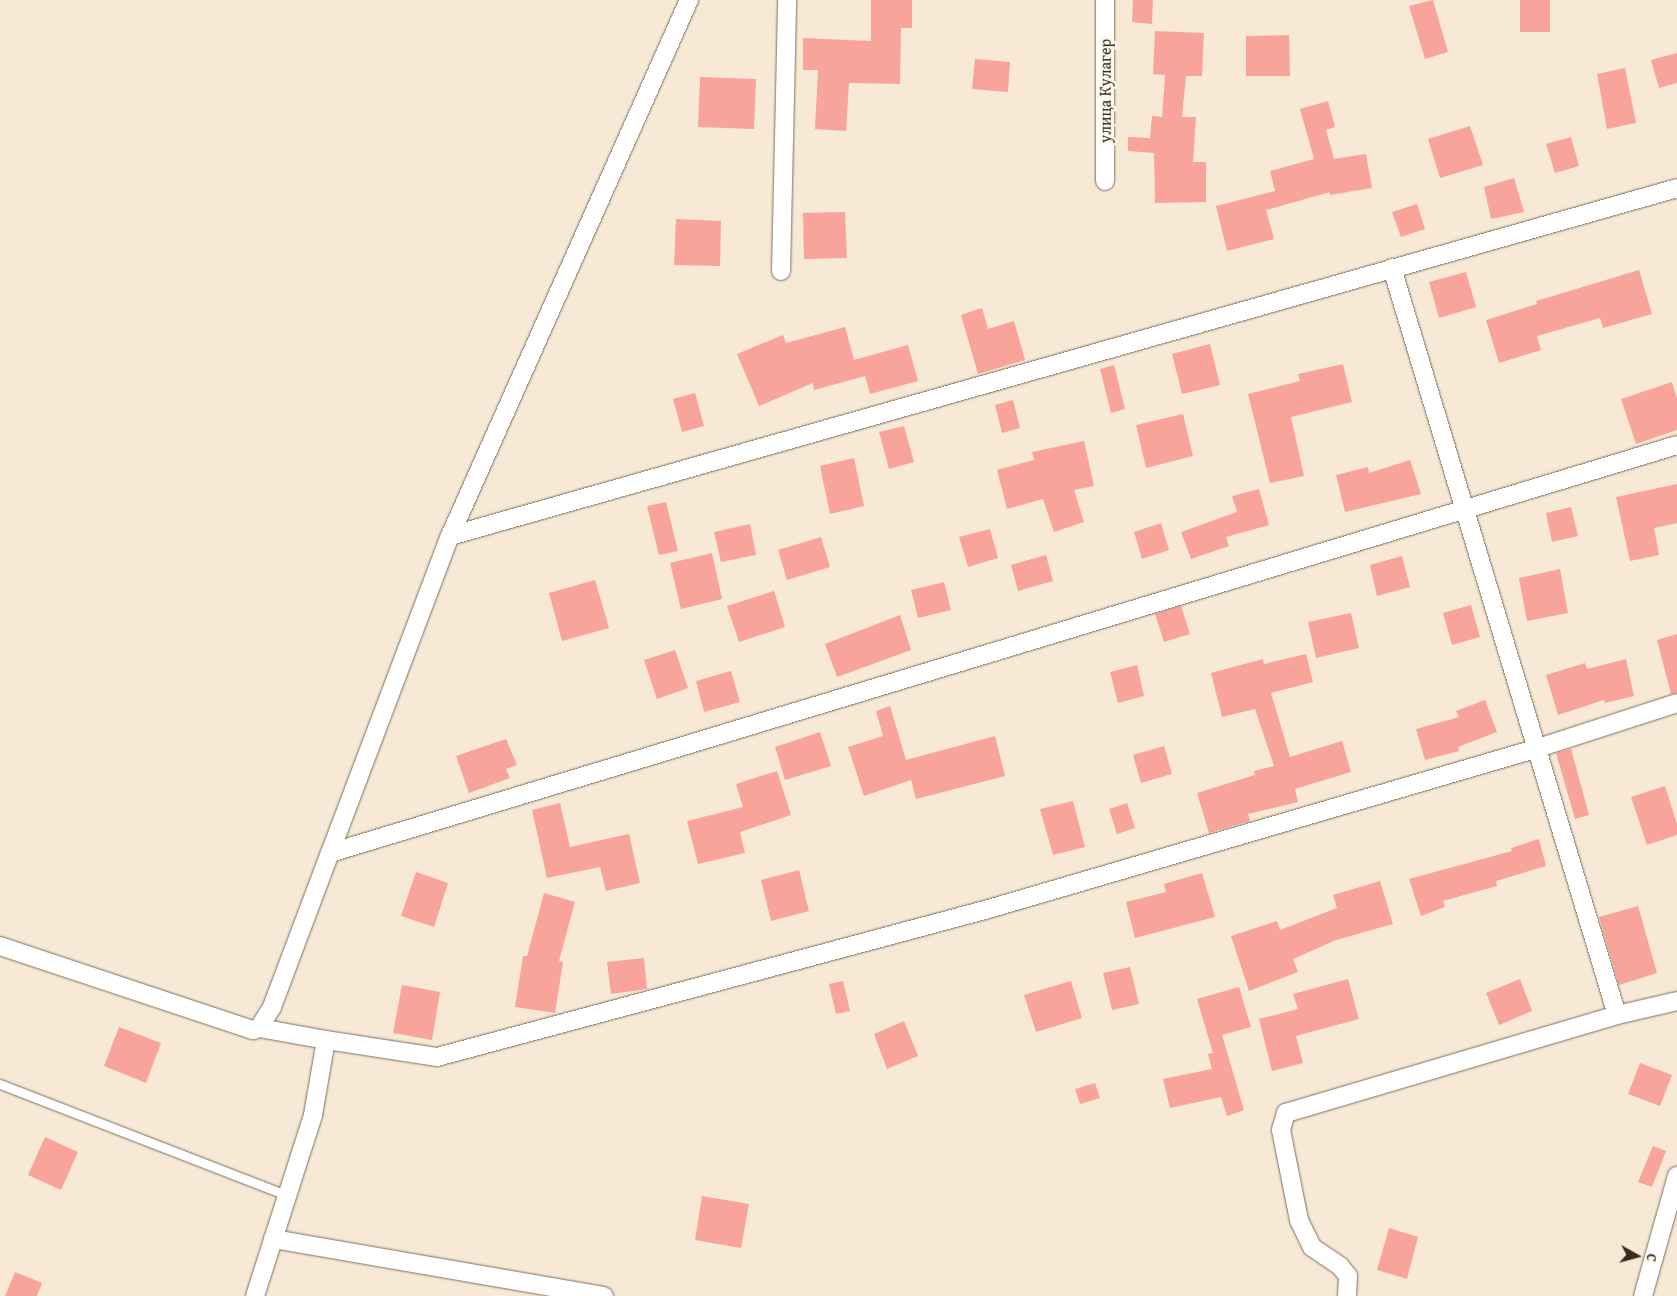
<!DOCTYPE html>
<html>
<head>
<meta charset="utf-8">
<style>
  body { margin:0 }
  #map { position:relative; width:1677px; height:1296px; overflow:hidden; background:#f8e9d6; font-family:"Gentium Book Plus",serif }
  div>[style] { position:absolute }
  .building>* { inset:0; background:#f9a49a }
  .roads { filter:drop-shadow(0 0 1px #7d6d5e) drop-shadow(0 0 1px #7d6d5e) }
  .lane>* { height:9px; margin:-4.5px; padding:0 4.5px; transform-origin:4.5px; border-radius:4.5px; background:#fff }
  .street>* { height:18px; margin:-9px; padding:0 9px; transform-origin:9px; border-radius:9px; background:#fff }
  span { translate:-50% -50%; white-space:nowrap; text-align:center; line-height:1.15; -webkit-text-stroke:5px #fbf7ec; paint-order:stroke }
  .street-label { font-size:16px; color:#3b2a1e }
  .north { position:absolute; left:1612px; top:1231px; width:50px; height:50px; -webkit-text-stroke:4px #fbf7ec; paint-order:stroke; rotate:97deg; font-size:14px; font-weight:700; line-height:20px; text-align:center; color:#3b2a1e }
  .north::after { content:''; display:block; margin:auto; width:18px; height:22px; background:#3b2a1e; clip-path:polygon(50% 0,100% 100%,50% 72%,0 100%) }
</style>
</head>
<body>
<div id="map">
  <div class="building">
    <i style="clip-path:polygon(871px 0,912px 0,912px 28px,901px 28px,900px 84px,849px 83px,846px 131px,815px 129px,818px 70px,803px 70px,803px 38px,871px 41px)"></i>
    <i style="clip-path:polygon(1133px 0,1153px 0,1152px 24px,1132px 22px)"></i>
    <i style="clip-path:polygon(1433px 0,1448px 52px,1425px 59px,1409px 6px)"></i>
    <i style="clip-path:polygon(1520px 0,1550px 0,1550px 32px,1520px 32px)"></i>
    <i style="clip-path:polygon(1155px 31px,1204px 33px,1202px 76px,1186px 76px,1182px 117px,1196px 117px,1193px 162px,1206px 162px,1206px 202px,1155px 203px,1154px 153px,1128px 151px,1128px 137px,1150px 138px,1152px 116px,1162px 117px,1165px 75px,1153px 74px)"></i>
    <i style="clip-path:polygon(1289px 35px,1290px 76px,1246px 76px,1246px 36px)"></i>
    <i style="clip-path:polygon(1677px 53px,1677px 83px,1659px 88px,1651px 60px)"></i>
    <i style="clip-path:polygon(975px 59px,1010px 62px,1008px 92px,972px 89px)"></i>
    <i style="clip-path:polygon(1625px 68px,1636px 123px,1607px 129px,1597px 74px)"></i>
    <i style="clip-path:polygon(700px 77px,756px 79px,754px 129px,698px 127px)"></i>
    <i style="clip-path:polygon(1328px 101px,1335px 127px,1326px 130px,1334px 159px,1366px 154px,1372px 188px,1330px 195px,1330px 192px,1266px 210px,1274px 239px,1227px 251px,1216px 206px,1275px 191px,1270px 171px,1314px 159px,1300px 109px)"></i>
    <i style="clip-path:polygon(1470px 126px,1483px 165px,1440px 178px,1428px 139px)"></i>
    <i style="clip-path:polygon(1571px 137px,1579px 166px,1555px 173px,1546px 144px)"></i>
    <i style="clip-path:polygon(1514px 178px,1524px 212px,1491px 219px,1484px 187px)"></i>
    <i style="clip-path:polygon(1417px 204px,1425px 229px,1401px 237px,1392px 212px)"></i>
    <i style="clip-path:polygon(845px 212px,847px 258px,804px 259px,803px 213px)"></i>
    <i style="clip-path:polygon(676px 219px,721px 221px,720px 266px,674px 265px)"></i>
    <i style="clip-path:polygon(1639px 270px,1652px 314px,1603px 328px,1600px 318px,1537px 336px,1541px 350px,1499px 363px,1486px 320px,1537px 304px,1536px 301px)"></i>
    <i style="clip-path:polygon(1466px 272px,1476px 307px,1439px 318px,1429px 282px)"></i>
    <i style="clip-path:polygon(982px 308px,988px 329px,1014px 321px,1025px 360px,978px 374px,961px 315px)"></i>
    <i style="clip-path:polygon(845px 327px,854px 360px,908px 345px,918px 381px,870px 394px,865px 376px,814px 390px,813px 383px,759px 406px,737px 354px,783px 335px,786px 343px)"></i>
    <i style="clip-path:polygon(1210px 344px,1220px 385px,1182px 394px,1172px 354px)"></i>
    <i style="clip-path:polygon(1343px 364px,1352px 402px,1291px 417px,1304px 476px,1270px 483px,1248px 394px,1300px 381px,1298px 374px)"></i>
    <i style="clip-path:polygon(1114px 365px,1125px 409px,1111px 413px,1100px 369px)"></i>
    <i style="clip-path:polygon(1672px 382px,1677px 398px,1677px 430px,1636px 444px,1621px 399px)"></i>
    <i style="clip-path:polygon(695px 393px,704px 426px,682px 432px,673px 399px)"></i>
    <i style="clip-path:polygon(1013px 400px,1020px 428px,1002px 433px,995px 405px)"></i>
    <i style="clip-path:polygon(1183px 414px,1193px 456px,1146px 468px,1136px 425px)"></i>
    <i style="clip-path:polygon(904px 426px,914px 462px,889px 469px,879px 432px)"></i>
    <i style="clip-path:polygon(1084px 441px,1094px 486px,1074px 490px,1084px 522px,1054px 532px,1043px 499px,1007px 509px,997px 470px,1034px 460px,1032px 452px)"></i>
    <i style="clip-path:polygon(854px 458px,864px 506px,830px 514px,820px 466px)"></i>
    <i style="clip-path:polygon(1410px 460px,1421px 494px,1345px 512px,1336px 475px,1368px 467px,1369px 473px)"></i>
    <i style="clip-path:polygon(1677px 484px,1677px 523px,1654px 528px,1659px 555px,1630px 561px,1616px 497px)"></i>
    <i style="clip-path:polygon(1259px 489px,1269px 525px,1226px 537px,1229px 546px,1191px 559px,1181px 532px,1237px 512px,1232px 496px)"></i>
    <i style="clip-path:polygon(666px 502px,678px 551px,659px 555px,647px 506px)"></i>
    <i style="clip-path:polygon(1571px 507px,1578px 536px,1552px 542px,1546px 513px)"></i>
    <i style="clip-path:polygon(1161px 523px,1169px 550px,1142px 559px,1134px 532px)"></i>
    <i style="clip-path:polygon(750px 524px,756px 555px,721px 562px,714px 532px)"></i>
    <i style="clip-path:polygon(990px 529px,998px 558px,968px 567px,959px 537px)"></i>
    <i style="clip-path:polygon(821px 537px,830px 567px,787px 580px,778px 550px)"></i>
    <i style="clip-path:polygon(712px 553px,722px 599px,681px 609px,670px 563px)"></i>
    <i style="clip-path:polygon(1046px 555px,1053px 581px,1018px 591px,1011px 565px)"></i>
    <i style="clip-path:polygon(1402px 556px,1410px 587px,1377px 596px,1370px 565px)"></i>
    <i style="clip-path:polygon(1560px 569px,1568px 613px,1527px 621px,1519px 578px)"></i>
    <i style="clip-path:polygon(595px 580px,609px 628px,562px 641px,549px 593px)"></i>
    <i style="clip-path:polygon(944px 582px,951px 610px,918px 618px,911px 590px)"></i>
    <i style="clip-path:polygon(774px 591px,785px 627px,739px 642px,727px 606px)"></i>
    <i style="clip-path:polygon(1471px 605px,1480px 637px,1452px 645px,1443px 613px)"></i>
    <i style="clip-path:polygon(1181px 606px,1190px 634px,1164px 642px,1155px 614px)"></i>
    <i style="clip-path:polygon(1351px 613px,1359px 648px,1316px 658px,1308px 622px)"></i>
    <i style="clip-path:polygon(900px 615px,911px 650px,837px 677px,825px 644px)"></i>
    <i style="clip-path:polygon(1677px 634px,1677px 693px,1671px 694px,1657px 640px)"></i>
    <i style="clip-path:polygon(675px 650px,688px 688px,657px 699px,644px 660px)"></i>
    <i style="clip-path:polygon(1306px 654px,1313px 682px,1271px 693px,1290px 757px,1342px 741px,1351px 772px,1295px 789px,1298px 802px,1248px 814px,1250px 821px,1209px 833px,1197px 793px,1255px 775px,1254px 771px,1274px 766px,1255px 709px,1222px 717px,1211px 673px,1263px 659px,1264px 664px)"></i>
    <i style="clip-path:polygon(1626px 659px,1634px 696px,1605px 703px,1604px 700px,1558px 715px,1546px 675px,1585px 663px,1587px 669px)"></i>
    <i style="clip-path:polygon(1137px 665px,1144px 696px,1118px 703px,1110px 672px)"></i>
    <i style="clip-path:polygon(731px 671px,740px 702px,704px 712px,696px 681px)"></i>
    <i style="clip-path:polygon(1485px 700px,1497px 732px,1458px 747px,1459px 751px,1425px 760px,1416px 729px,1459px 717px,1456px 711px)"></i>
    <i style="clip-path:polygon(890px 706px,906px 760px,995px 736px,1005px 776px,916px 799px,911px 780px,864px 796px,848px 747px,883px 736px,876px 711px)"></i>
    <i style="clip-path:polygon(820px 732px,831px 766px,785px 780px,775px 747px)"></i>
    <i style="clip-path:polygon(506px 739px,517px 765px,506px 769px,510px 778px,469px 793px,456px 756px)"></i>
    <i style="clip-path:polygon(1164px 746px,1172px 774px,1141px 783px,1133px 755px)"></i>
    <i style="clip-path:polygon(1571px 749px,1589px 815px,1575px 819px,1556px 753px)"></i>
    <i style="clip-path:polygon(777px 771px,791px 815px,740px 832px,745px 853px,698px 864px,687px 821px,743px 807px,736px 784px)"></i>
    <i style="clip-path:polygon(1665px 786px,1677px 824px,1677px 835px,1647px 845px,1631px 797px)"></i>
    <i style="clip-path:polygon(1073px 801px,1085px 847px,1053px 855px,1040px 809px)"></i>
    <i style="clip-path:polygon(560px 803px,570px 847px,629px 834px,640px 883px,606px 891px,600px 867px,547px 878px,532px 810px)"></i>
    <i style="clip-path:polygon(1127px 803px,1135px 828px,1117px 834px,1109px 809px)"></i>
    <i style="clip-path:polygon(1539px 839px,1546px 866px,1496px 881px,1497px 886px,1443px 901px,1445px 907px,1421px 916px,1409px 879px,1512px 851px,1511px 848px)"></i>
    <i style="clip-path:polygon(799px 870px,809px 911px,771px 921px,761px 880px)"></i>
    <i style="clip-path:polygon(416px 872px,448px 883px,434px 927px,401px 916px)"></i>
    <i style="clip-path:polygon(1202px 873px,1215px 917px,1135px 938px,1126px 902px,1166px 892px,1164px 884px)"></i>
    <i style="clip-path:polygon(1380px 881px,1393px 924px,1336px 940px,1293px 959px,1298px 972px,1249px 991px,1231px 936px,1277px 921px,1280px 930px,1337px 908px,1333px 895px)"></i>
    <i style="clip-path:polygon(544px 893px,575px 902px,559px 961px,563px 962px,555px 1013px,515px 1007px,523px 956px,527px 956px)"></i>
    <i style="clip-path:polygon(1638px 906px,1657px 973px,1619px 985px,1599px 917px)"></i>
    <i style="clip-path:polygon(644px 958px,647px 989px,611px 994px,607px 962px)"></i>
    <i style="clip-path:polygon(1130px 967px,1139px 1004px,1112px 1010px,1103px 973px)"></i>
    <i style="clip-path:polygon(1348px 979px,1359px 1019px,1296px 1036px,1303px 1063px,1272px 1071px,1259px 1019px,1298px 1009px,1293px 994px)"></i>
    <i style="clip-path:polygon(1520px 979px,1532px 1011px,1499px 1025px,1486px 993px)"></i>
    <i style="clip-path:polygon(843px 981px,850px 1011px,836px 1014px,829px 984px)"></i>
    <i style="clip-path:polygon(1071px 981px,1082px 1018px,1036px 1032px,1024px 995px)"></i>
    <i style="clip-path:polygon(402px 985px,440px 992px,432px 1040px,393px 1033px)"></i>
    <i style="clip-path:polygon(1239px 987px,1251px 1027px,1222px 1035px,1244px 1110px,1227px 1116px,1221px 1097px,1170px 1108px,1163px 1079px,1212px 1069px,1208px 1054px,1213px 1053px,1197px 999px)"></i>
    <i style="clip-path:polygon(904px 1021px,918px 1056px,887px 1069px,874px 1034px)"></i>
    <i style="clip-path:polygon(119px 1027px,161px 1043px,146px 1083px,104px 1066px)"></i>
    <i style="clip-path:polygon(1640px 1063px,1672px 1075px,1660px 1106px,1628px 1094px)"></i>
    <i style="clip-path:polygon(1095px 1083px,1100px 1098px,1080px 1104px,1075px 1089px)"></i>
    <i style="clip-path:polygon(45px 1137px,78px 1152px,61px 1190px,28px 1175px)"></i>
    <i style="clip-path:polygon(1653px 1146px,1666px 1151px,1652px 1187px,1638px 1182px)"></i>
    <i style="clip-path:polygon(702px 1196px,749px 1204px,741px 1248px,695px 1240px)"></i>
    <i style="clip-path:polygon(1389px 1228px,1418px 1237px,1407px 1279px,1377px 1270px)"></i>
    <i style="clip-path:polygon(15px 1272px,42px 1283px,37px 1296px,5px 1296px)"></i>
  </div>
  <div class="roads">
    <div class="lane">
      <i style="left:0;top:1084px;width:307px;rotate:21.2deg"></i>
    </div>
    <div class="street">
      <i style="left:1105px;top:181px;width:181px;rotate:-90deg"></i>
      <i style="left:1392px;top:268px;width:780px;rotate:73.24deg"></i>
      <i style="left:781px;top:271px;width:271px;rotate:-88.7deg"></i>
      <i style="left:450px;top:536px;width:1275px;rotate:-15.83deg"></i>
      <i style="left:330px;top:853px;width:339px;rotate:-69.3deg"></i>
      <i style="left:450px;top:536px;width:587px;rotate:-65.97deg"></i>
      <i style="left:0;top:946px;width:267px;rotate:18.4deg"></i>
      <i style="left:253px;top:1030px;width:6px;rotate:-18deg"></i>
      <i style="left:259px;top:1028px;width:25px;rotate:-58deg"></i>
      <i style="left:272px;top:1007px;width:165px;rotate:-69.4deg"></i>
      <i style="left:330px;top:853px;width:1407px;rotate:-16.85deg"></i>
      <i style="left:326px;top:1040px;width:112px;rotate:8.7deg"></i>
      <i style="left:437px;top:1057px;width:567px;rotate:-15.02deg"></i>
      <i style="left:985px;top:910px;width:573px;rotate:-16.32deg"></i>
      <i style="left:1535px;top:749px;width:149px;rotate:-17.9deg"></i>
      <i style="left:273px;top:1239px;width:336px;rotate:9.8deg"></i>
      <i style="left:255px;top:1296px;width:190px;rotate:-72.2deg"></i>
      <i style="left:313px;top:1115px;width:76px;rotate:-80.2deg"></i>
      <i style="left:326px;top:1040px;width:68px;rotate:-169.8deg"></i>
      <i style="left:1347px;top:1296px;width:20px;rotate:-87deg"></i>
      <i style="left:1348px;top:1276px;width:13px;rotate:-129deg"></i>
      <i style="left:1340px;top:1266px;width:34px;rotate:-146deg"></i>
      <i style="left:1312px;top:1247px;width:30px;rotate:-116deg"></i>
      <i style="left:1299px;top:1220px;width:92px;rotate:-101.3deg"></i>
      <i style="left:1281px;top:1130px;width:18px;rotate:-74deg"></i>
      <i style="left:1286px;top:1113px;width:345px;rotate:-16.5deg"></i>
      <i style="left:1617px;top:1015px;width:62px;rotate:-13.1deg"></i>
      <i style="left:1643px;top:1296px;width:125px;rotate:-74.2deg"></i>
    </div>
  </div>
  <div class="street-label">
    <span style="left:1105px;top:91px;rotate:-90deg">улица Кулагер</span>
  </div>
  <div class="north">С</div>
</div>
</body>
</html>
